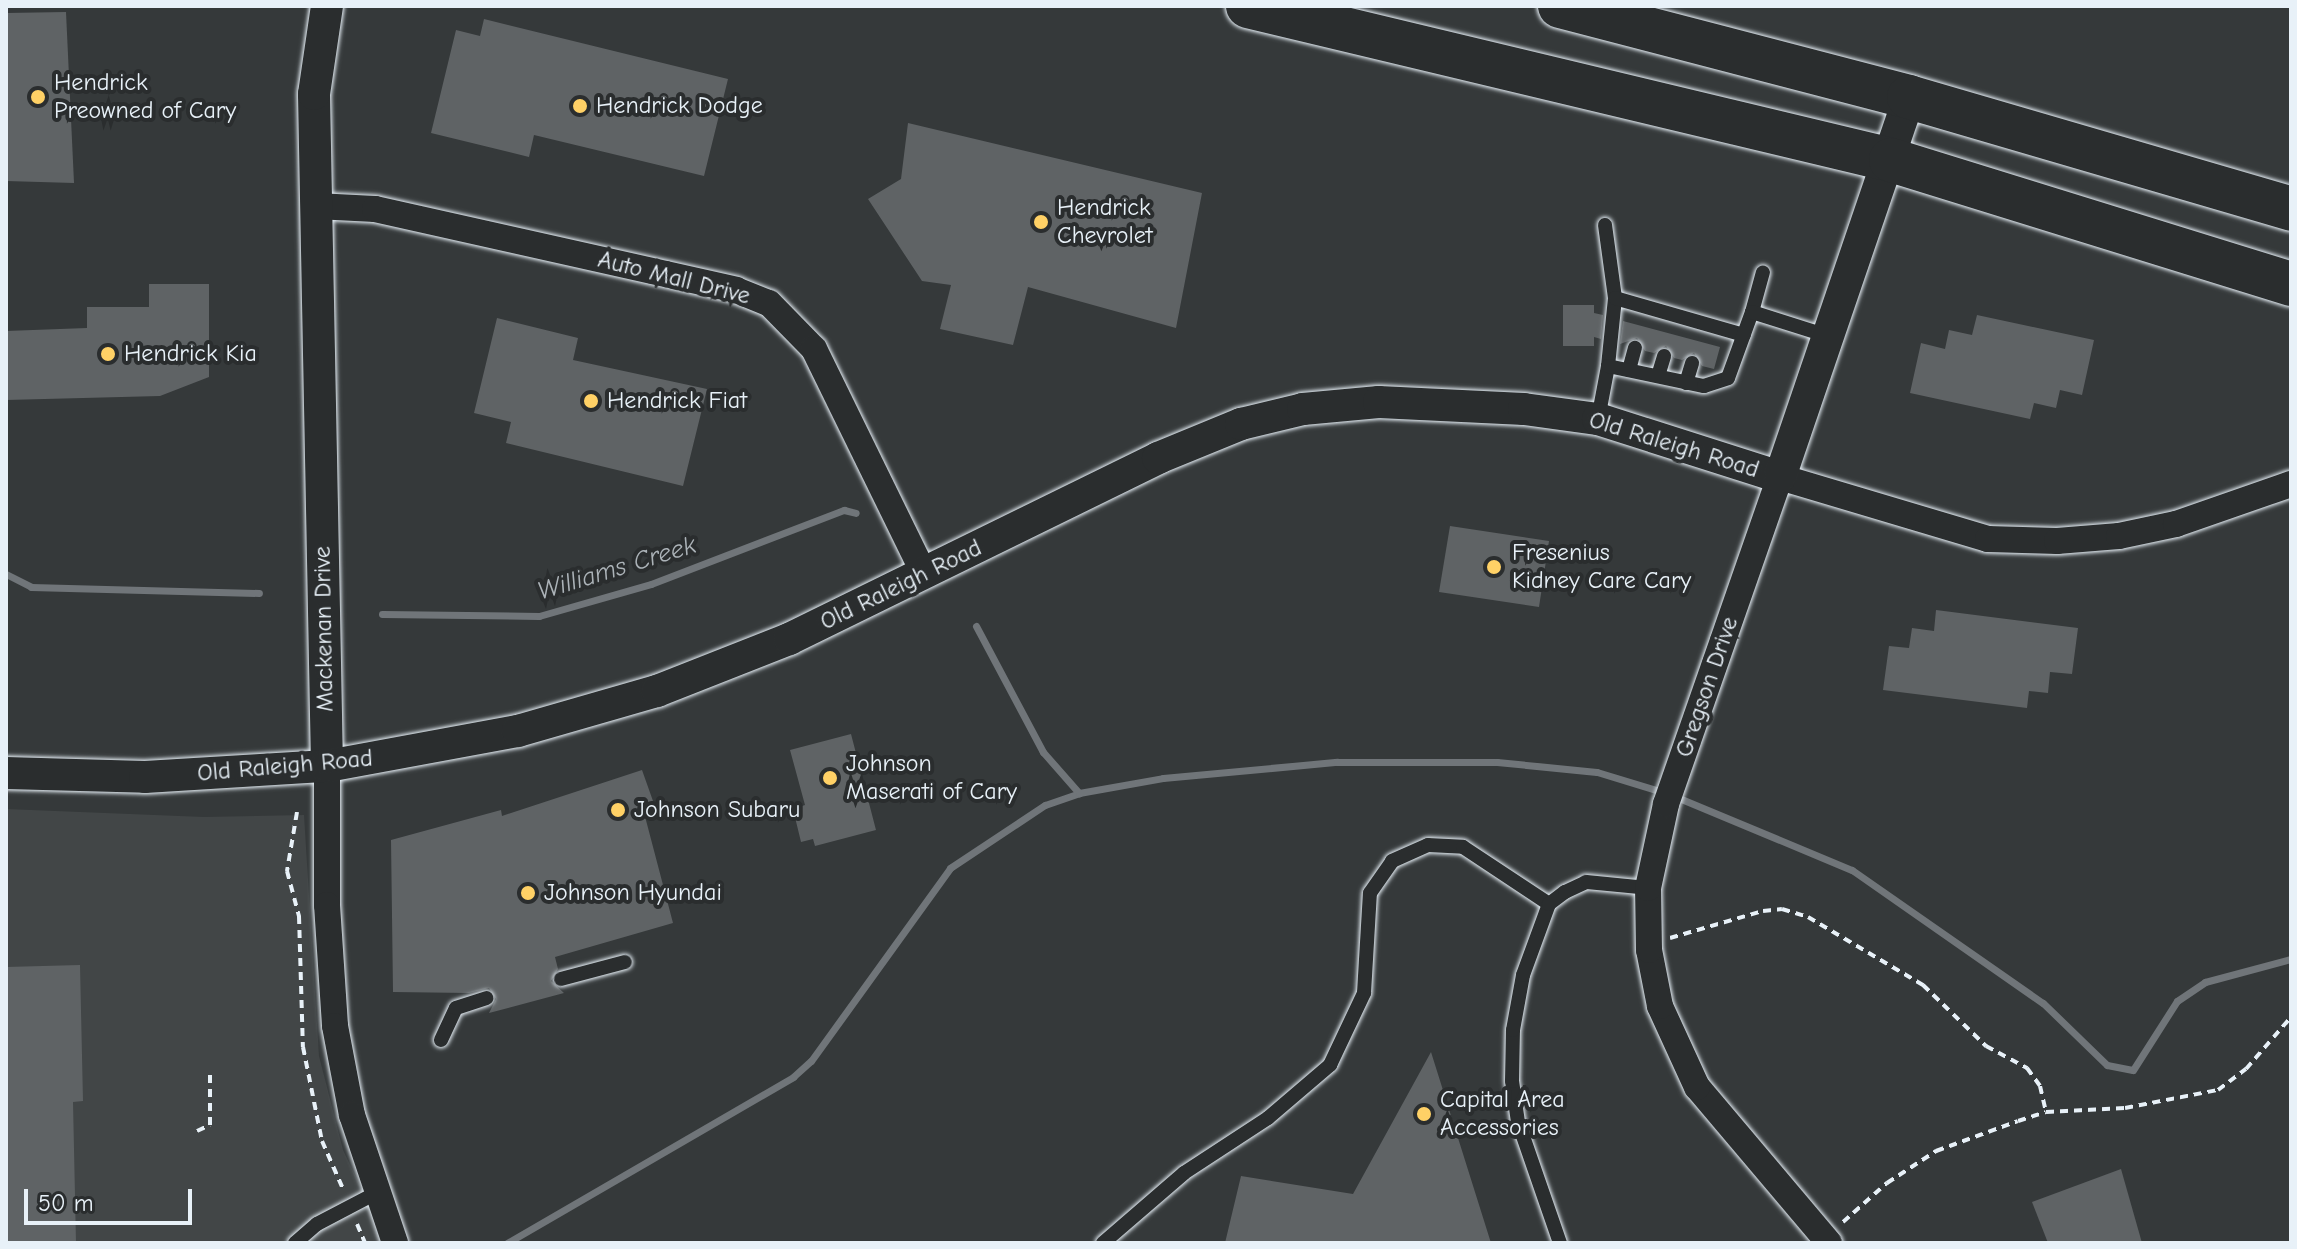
<!DOCTYPE html>
<html>
<head>
<meta charset="utf-8">
<style>
  body { margin:0 }
  #map { position:relative; width:2297px; height:1249px; overflow:hidden; background:#35393a; font-family:"Comic Neue",sans-serif }
  div>[style] { position:absolute }
  .built>* { inset:0; background:#424647 }
  .stream>* { height:7px; margin:-3.5px; padding:0 3.5px; transform-origin:3.5px; border-radius:3.5px; background:#707579 }
  .building>* { inset:0; background:#5f6365 }
  .path>* { height:4px; margin-top:-2px; transform-origin:0; background:repeating-linear-gradient(90deg,#e8f1f8 0 8px,transparent 0 14px) }
  .roads { filter:drop-shadow(0 0 2px #e8f1f8) drop-shadow(0 0 2px #e8f1f8) }
  .service>* { height:14px; margin:-7px; padding:0 7px; transform-origin:7px; border-radius:7px; background:#2a2d2e }
  .minor>* { height:26px; margin:-13px; padding:0 13px; transform-origin:13px; border-radius:13px; background:#2a2d2e }
  .tertiary>* { height:32px; margin:-16px; padding:0 16px; transform-origin:16px; border-radius:16px; background:#2a2d2e }
  .trunk>* { height:44px; margin:-22px; padding:0 22px; transform-origin:22px; border-radius:22px; background:#2a2d2e }
  .dots>* { width:22px; height:22px; translate:-50% -50%; box-sizing:border-box; border:4px solid #2a2d2e; border-radius:50% }
  span { translate:-50% -50%; white-space:nowrap; text-align:center; line-height:1.15; -webkit-text-stroke:8px #2a2d2e; paint-order:stroke }
  .poi-label { font-size:24px; color:#e8f1f8 }
  .left { translate:0 -50%; text-align:left }
  .street-label { font-size:24px; color:#e8f1f8 }
  .water-label { font-size:26px; color:#acb3b8; font-style:italic }
  .frame { position:absolute; inset:0; border:8px solid #e8f1f8; pointer-events:none }
  .scale { position:absolute; left:24px; top:1189px; width:168px; height:36px; box-sizing:border-box; border:4px solid #e8f1f8; border-top:0; padding-left:10px; font-size:24px; line-height:28px; white-space:nowrap; color:#e8f1f8; -webkit-text-stroke:6px #2a2d2e; paint-order:stroke }
</style>
</head>
<body>
<div id="map">
  <div class="built">
    <i style="clip-path:polygon(6px 809px,204px 817px,304px 815px,319px 1056px,343px 1150px,387px 1243px,6px 1243px)"></i>
  </div>
  <div class="stream">
    <i style="left:6px;top:574px;width:28px;rotate:27deg"></i>
    <i style="left:31px;top:587px;width:228px;rotate:1.5deg"></i>
    <i style="left:382px;top:614px;width:157px;rotate:0.7deg"></i>
    <i style="left:539px;top:616px;width:116px;rotate:-15.9deg"></i>
    <i style="left:651px;top:584px;width:207px;rotate:-21deg"></i>
    <i style="left:844px;top:510px;width:12px;rotate:14deg"></i>
    <i style="left:976px;top:626px;width:143px;rotate:62deg"></i>
    <i style="left:1043px;top:752px;width:55px;rotate:48.7deg"></i>
    <i style="left:1674px;top:796px;width:193px;rotate:22.6deg"></i>
    <i style="left:1852px;top:870px;width:233px;rotate:34.9deg"></i>
    <i style="left:2043px;top:1003px;width:89px;rotate:44.1deg"></i>
    <i style="left:2107px;top:1065px;width:26px;rotate:11deg"></i>
    <i style="left:2133px;top:1070px;width:82px;rotate:-57.5deg"></i>
    <i style="left:2177px;top:1001px;width:34px;rotate:-34deg"></i>
    <i style="left:2205px;top:982px;width:89px;rotate:-15deg"></i>
    <i style="left:507px;top:1243px;width:331px;rotate:-30.1deg"></i>
    <i style="left:793px;top:1077px;width:24px;rotate:-42deg"></i>
    <i style="left:811px;top:1061px;width:238px;rotate:-54.2deg"></i>
    <i style="left:950px;top:868px;width:114px;rotate:-33.6deg"></i>
    <i style="left:1045px;top:805px;width:36px;rotate:-19deg"></i>
    <i style="left:1079px;top:793px;width:85px;rotate:-10.1deg"></i>
    <i style="left:1163px;top:778px;width:175px;rotate:-5.3deg"></i>
    <i style="left:1337px;top:762px;width:160px"></i>
    <i style="left:1497px;top:762px;width:100px;rotate:5.7deg"></i>
    <i style="left:1597px;top:772px;width:69px;rotate:16.9deg"></i>
  </div>
  <div class="building">
    <i style="clip-path:polygon(66px 12px,74px 183px,6px 181px,6px 13px)"></i>
    <i style="clip-path:polygon(484px 19px,728px 79px,704px 176px,534px 135px,529px 157px,431px 133px,456px 30px,480px 36px)"></i>
    <i style="clip-path:polygon(908px 123px,1202px 193px,1176px 328px,1028px 287px,1013px 345px,940px 329px,951px 285px,922px 281px,868px 199px,901px 179px)"></i>
    <i style="clip-path:polygon(149px 284px,209px 284px,209px 377px,160px 396px,6px 400px,6px 331px,87px 328px,87px 307px,149px 307px)"></i>
    <i style="clip-path:polygon(1563px 305px,1594px 305px,1594px 313px,1603px 315px,1601px 339px,1594px 337px,1594px 346px,1563px 346px)"></i>
    <i style="clip-path:polygon(1977px 315px,2094px 340px,2082px 395px,2060px 390px,2056px 408px,2034px 403px,2030px 419px,1910px 393px,1921px 343px,1945px 349px,1949px 330px,1972px 335px)"></i>
    <i style="clip-path:polygon(497px 318px,578px 338px,573px 360px,707px 389px,683px 486px,506px 443px,511px 422px,474px 413px)"></i>
    <i style="clip-path:polygon(1623px 321px,1720px 347px,1714px 369px,1702px 366px,1694px 353px,1682px 360px,1674px 358px,1666px 346px,1654px 353px,1645px 351px,1637px 338px,1620px 344px)"></i>
    <i style="clip-path:polygon(1450px 526px,1549px 541px,1539px 607px,1439px 592px)"></i>
    <i style="clip-path:polygon(1936px 610px,2078px 628px,2072px 674px,2050px 672px,2048px 693px,2029px 691px,2027px 708px,1883px 690px,1889px 646px,1909px 648px,1912px 628px,1934px 631px)"></i>
    <i style="clip-path:polygon(851px 734px,876px 830px,815px 846px,813px 839px,801px 842px,793px 809px,805px 805px,790px 750px)"></i>
    <i style="clip-path:polygon(642px 770px,653px 801px,642px 805px,673px 923px,555px 957px,558px 969px,551px 981px,564px 993px,489px 1013px,496px 999px,489px 988px,469px 993px,393px 992px,391px 840px,501px 810px,502px 816px)"></i>
    <i style="clip-path:polygon(80px 965px,83px 1101px,73px 1102px,76px 1243px,6px 1243px,6px 967px)"></i>
    <i style="clip-path:polygon(1431px 1052px,1491px 1243px,1225px 1243px,1241px 1176px,1353px 1194px)"></i>
    <i style="clip-path:polygon(2121px 1169px,2142px 1243px,2048px 1243px,2032px 1202px)"></i>
  </div>
  <div class="path">
    <i style="left:297px;top:812px;width:60px;rotate:99.6deg"></i>
    <i style="left:287px;top:871px;width:47px;rotate:75.1deg"></i>
    <i style="left:299px;top:916px;width:131px;rotate:88.3deg"></i>
    <i style="left:303px;top:1047px;width:96px;rotate:78.6deg"></i>
    <i style="left:322px;top:1141px;width:55px;rotate:66.3deg"></i>
    <i style="left:1670px;top:938px;width:97px;rotate:-16.2deg"></i>
    <i style="left:1763px;top:911px;width:19px;rotate:-6deg"></i>
    <i style="left:1782px;top:909px;width:27px;rotate:17deg"></i>
    <i style="left:1808px;top:917px;width:134px;rotate:30.6deg"></i>
    <i style="left:1923px;top:985px;width:88px;rotate:44.1deg"></i>
    <i style="left:1986px;top:1046px;width:47px;rotate:28.2deg"></i>
    <i style="left:2027px;top:1068px;width:22px;rotate:54deg"></i>
    <i style="left:2040px;top:1086px;width:26px;rotate:77deg"></i>
    <i style="left:197px;top:1131px;width:14px;rotate:-25deg"></i>
    <i style="left:210px;top:1125px;width:52px;rotate:-90deg"></i>
    <i style="left:1843px;top:1222px;width:59px;rotate:-41.6deg"></i>
    <i style="left:1887px;top:1183px;width:59px;rotate:-33.1deg"></i>
    <i style="left:1936px;top:1151px;width:87px;rotate:-20.1deg"></i>
    <i style="left:2018px;top:1121px;width:29px;rotate:-18deg"></i>
    <i style="left:2046px;top:1112px;width:79px;rotate:-2.9deg"></i>
    <i style="left:2125px;top:1108px;width:95px;rotate:-11deg"></i>
    <i style="left:2218px;top:1090px;width:35px;rotate:-37deg"></i>
    <i style="left:2246px;top:1069px;width:69px;rotate:-49.1deg"></i>
    <i style="left:357px;top:1224px;width:21px;rotate:67deg"></i>
  </div>
  <div class="roads">
    <div class="service">
      <i style="left:1605px;top:225px;width:74px;rotate:82.2deg"></i>
      <i style="left:1752px;top:312px;width:41px;rotate:-74.6deg"></i>
      <i style="left:1608px;top:366px;width:68px;rotate:-84.1deg"></i>
      <i style="left:1615px;top:298px;width:134px;rotate:16deg"></i>
      <i style="left:1629px;top:370px;width:23px;rotate:-75deg"></i>
      <i style="left:1658px;top:376px;width:21px;rotate:-73deg"></i>
      <i style="left:1686px;top:383px;width:21px;rotate:-73deg"></i>
      <i style="left:1598px;top:419px;width:54px;rotate:-79.3deg"></i>
      <i style="left:1608px;top:366px;width:98px;rotate:11.8deg"></i>
      <i style="left:1704px;top:386px;width:25px;rotate:-18deg"></i>
      <i style="left:1728px;top:378px;width:70px;rotate:-70deg"></i>
      <i style="left:1752px;top:312px;width:80px;rotate:17.5deg"></i>
      <i style="left:561px;top:979px;width:66px;rotate:-14.9deg"></i>
      <i style="left:441px;top:1040px;width:35px;rotate:-65deg"></i>
      <i style="left:456px;top:1008px;width:32px;rotate:-18deg"></i>
      <i style="left:295px;top:1243px;width:29px;rotate:-41deg"></i>
      <i style="left:317px;top:1224px;width:67px;rotate:-27.7deg"></i>
      <i style="left:1103px;top:1243px;width:107px;rotate:-40.8deg"></i>
      <i style="left:1184px;top:1173px;width:100px;rotate:-33.2deg"></i>
      <i style="left:1268px;top:1118px;width:82px;rotate:-40.5deg"></i>
      <i style="left:1330px;top:1065px;width:80px;rotate:-64.7deg"></i>
      <i style="left:1364px;top:993px;width:100px;rotate:-86.6deg"></i>
      <i style="left:1370px;top:893px;width:39px;rotate:-55deg"></i>
      <i style="left:1392px;top:861px;width:39px;rotate:-24deg"></i>
      <i style="left:1428px;top:845px;width:35px;rotate:3deg"></i>
      <i style="left:1463px;top:847px;width:103px;rotate:33.5deg"></i>
      <i style="left:1560px;top:1243px;width:128px;rotate:-109.1deg"></i>
      <i style="left:1518px;top:1122px;width:41px;rotate:-98.3deg"></i>
      <i style="left:1512px;top:1081px;width:51px;rotate:-88.9deg"></i>
      <i style="left:1513px;top:1030px;width:56px;rotate:-79.7deg"></i>
      <i style="left:1523px;top:975px;width:76px;rotate:-69.9deg"></i>
      <i style="left:1549px;top:904px;width:20px;rotate:-37deg"></i>
      <i style="left:1565px;top:892px;width:23px;rotate:-25deg"></i>
      <i style="left:1586px;top:882px;width:62px;rotate:5.5deg"></i>
    </div>
    <div class="minor">
      <i style="left:316px;top:206px;width:59px;rotate:2.9deg"></i>
      <i style="left:375px;top:209px;width:370px;rotate:12.6deg"></i>
      <i style="left:736px;top:290px;width:35px;rotate:22deg"></i>
      <i style="left:769px;top:303px;width:64px;rotate:45.6deg"></i>
      <i style="left:814px;top:349px;width:250px;rotate:63.9deg"></i>
      <i style="left:327px;top:766px;width:139px;rotate:90deg"></i>
      <i style="left:327px;top:905px;width:121px;rotate:86.2deg"></i>
      <i style="left:335px;top:1026px;width:91px;rotate:79.2deg"></i>
      <i style="left:352px;top:1115px;width:135px;rotate:71.4deg"></i>
      <i style="left:1829px;top:1243px;width:204px;rotate:-130.2deg"></i>
      <i style="left:1697px;top:1087px;width:89px;rotate:-114.6deg"></i>
      <i style="left:1660px;top:1006px;width:57px;rotate:-101.1deg"></i>
      <i style="left:1649px;top:950px;width:62px;rotate:-90.9deg"></i>
      <i style="left:1648px;top:888px;width:86px;rotate:-77.9deg"></i>
      <i style="left:1666px;top:804px;width:346px;rotate:-70.8deg"></i>
      <i style="left:1780px;top:477px;width:217px;rotate:16.6deg"></i>
      <i style="left:1988px;top:539px;width:69px;rotate:1.7deg"></i>
      <i style="left:2057px;top:541px;width:62px;rotate:-4.6deg"></i>
      <i style="left:2119px;top:536px;width:58px;rotate:-11.9deg"></i>
      <i style="left:2176px;top:524px;width:122px;rotate:-19.2deg"></i>
    </div>
    <div class="tertiary">
      <i style="left:327px;top:766px;width:672px;rotate:-91.11deg"></i>
      <i style="left:314px;top:94px;width:89px;rotate:-81.6deg"></i>
      <i style="left:6px;top:773px;width:139px;rotate:1.6deg"></i>
      <i style="left:145px;top:777px;width:182px;rotate:-3.5deg"></i>
      <i style="left:327px;top:766px;width:194px;rotate:-10.4deg"></i>
      <i style="left:518px;top:731px;width:145px;rotate:-16.1deg"></i>
      <i style="left:657px;top:691px;width:142px;rotate:-21.5deg"></i>
      <i style="left:789px;top:639px;width:411px;rotate:-26.1deg"></i>
      <i style="left:1158px;top:458px;width:90px;rotate:-22.3deg"></i>
      <i style="left:1241px;top:424px;width:64px;rotate:-13.6deg"></i>
      <i style="left:1303px;top:409px;width:76px;rotate:-5.3deg"></i>
      <i style="left:1379px;top:402px;width:145px;rotate:2.8deg"></i>
      <i style="left:1524px;top:409px;width:75px;rotate:7.7deg"></i>
      <i style="left:1598px;top:419px;width:191px;rotate:17.7deg"></i>
      <i style="left:1780px;top:477px;width:401px;rotate:-71.2deg"></i>
    </div>
    <div class="trunk">
      <i style="left:1248px;top:6px;width:661px;rotate:13.47deg"></i>
      <i style="left:1891px;top:160px;width:419px;rotate:17.2deg"></i>
      <i style="left:1560px;top:6px;width:361px;rotate:14.6deg"></i>
      <i style="left:1909px;top:97px;width:398px;rotate:16.3deg"></i>
    </div>
  </div>
  <div class="dots">
    <i style="left:38px;top:97px;background:#ffd166"></i>
    <i style="left:580px;top:106px;background:#ffd166"></i>
    <i style="left:1041px;top:222px;background:#ffd166"></i>
    <i style="left:108px;top:354px;background:#ffd166"></i>
    <i style="left:591px;top:401px;background:#ffd166"></i>
    <i style="left:1494px;top:567px;background:#ffd166"></i>
    <i style="left:830px;top:778px;background:#ffd166"></i>
    <i style="left:618px;top:810px;background:#ffd166"></i>
    <i style="left:528px;top:893px;background:#ffd166"></i>
    <i style="left:1424px;top:1114px;background:#ffd166"></i>
  </div>
  <div class="poi-label">
    <span class="left" style="left:54px;top:97px">Hendrick<br>Preowned of Cary</span>
    <span class="left" style="left:596px;top:106px">Hendrick Dodge</span>
    <span class="left" style="left:1057px;top:222px">Hendrick<br>Chevrolet</span>
    <span class="left" style="left:124px;top:354px">Hendrick Kia</span>
    <span class="left" style="left:607px;top:401px">Hendrick Fiat</span>
    <span class="left" style="left:1512px;top:567px">Fresenius<br>Kidney Care Cary</span>
    <span class="left" style="left:846px;top:778px">Johnson<br>Maserati of Cary</span>
    <span class="left" style="left:634px;top:810px">Johnson Subaru</span>
    <span class="left" style="left:544px;top:893px">Johnson Hyundai</span>
    <span class="left" style="left:1440px;top:1114px">Capital Area<br>Accessories</span>
  </div>
  <div class="street-label">
    <span style="left:674px;top:278px;rotate:14deg">Auto Mall Drive</span>
    <span style="left:1674px;top:445px;rotate:17deg">Old Raleigh Road</span>
    <span style="left:901px;top:585px;rotate:-26deg">Old Raleigh Road</span>
    <span style="left:324px;top:629px;rotate:-91deg">Mackenan Drive</span>
    <span style="left:1707px;top:687px;rotate:-71deg">Gregson Drive</span>
    <span style="left:285px;top:766px;rotate:-5deg">Old Raleigh Road</span>
  </div>
  <div class="water-label">
    <span style="left:617px;top:569px;rotate:-17deg">Williams Creek</span>
  </div>
  <div class="frame"></div>
  <div class="scale">50 m</div>
</div>
</body>
</html>
